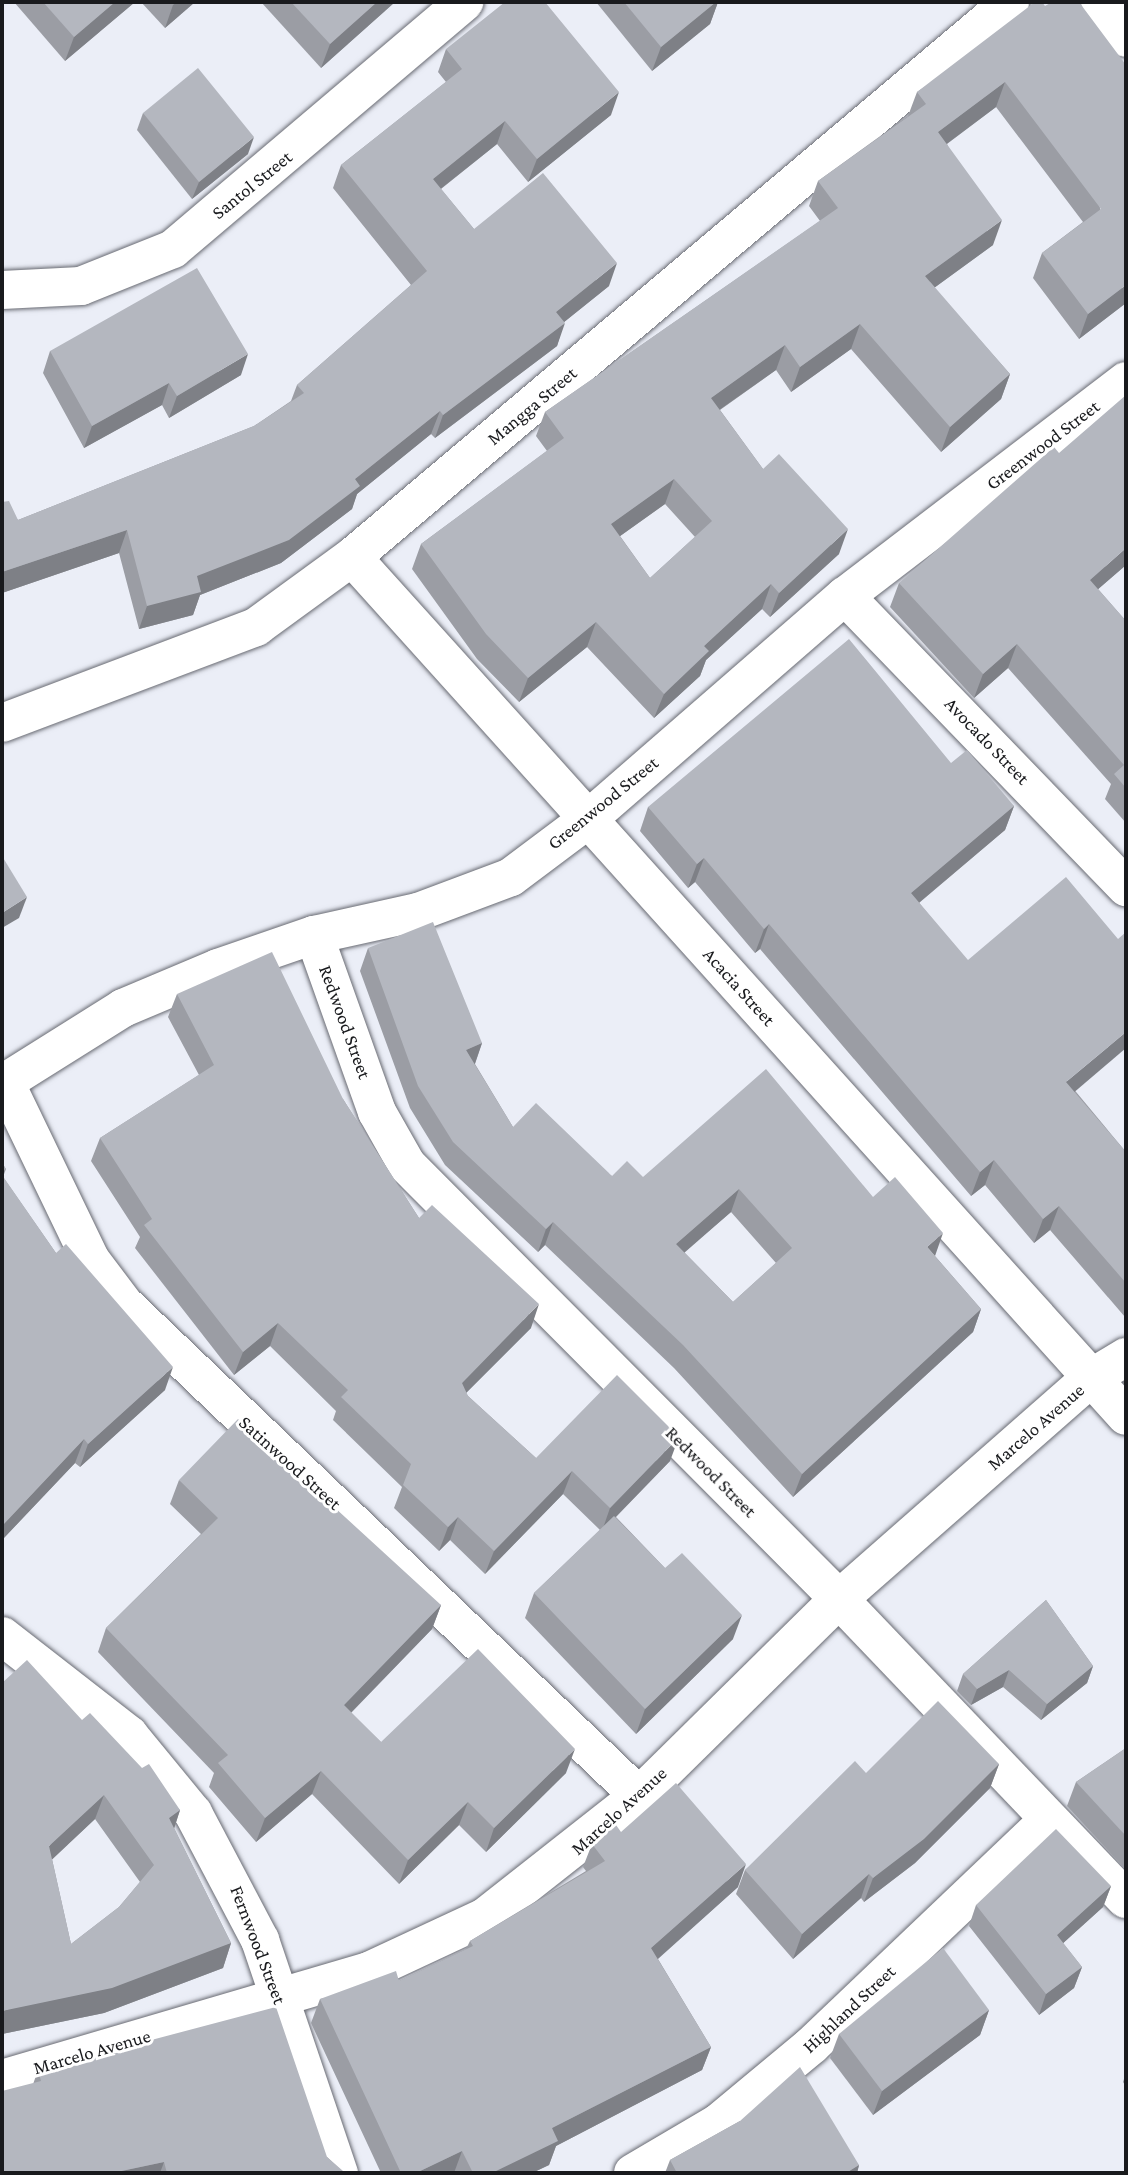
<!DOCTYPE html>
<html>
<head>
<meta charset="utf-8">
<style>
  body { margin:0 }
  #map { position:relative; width:1128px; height:2175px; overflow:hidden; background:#ebeef7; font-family:"Crimson Pro",serif }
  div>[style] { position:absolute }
  .roads { filter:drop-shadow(0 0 2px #686a72) drop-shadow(0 0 2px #686a72) }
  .minor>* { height:38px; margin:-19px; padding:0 19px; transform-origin:19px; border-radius:19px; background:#fff }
  .wall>* { inset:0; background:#9b9da4 }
  .shaded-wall>* { inset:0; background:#7e8086 }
  .building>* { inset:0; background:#b4b7bf }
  span { translate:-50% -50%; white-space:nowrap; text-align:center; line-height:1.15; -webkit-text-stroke:6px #fff; paint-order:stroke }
  .street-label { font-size:19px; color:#191a1d }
  .frame { position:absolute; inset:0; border:4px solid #191a1d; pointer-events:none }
</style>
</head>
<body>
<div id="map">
  <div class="roads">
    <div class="minor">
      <i style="left:1100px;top:2px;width:44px;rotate:54.2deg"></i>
      <i style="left:2px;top:290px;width:79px;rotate:-2.9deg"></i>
      <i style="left:81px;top:286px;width:99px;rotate:-21.9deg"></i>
      <i style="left:173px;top:249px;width:382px;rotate:-40.3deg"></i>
      <i style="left:352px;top:557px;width:1156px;rotate:47.98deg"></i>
      <i style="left:845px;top:596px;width:405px;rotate:46deg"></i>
      <i style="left:2px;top:723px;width:272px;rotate:-20.7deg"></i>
      <i style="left:256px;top:627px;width:119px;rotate:-36.1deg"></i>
      <i style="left:352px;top:557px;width:861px;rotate:-40.15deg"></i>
      <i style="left:314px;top:935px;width:188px;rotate:70.4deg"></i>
      <i style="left:377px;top:1112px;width:61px;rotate:60.5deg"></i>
      <i style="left:407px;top:1165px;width:612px;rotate:45.13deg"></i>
      <i style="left:839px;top:1599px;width:415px;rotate:46.3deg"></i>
      <i style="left:5px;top:1082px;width:196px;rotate:64.3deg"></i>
      <i style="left:90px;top:1259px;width:56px;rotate:52.9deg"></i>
      <i style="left:124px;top:1304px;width:712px;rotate:43.69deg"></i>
      <i style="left:2px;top:1084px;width:143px;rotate:-32.1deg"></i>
      <i style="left:123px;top:1008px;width:103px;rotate:-22.8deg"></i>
      <i style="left:218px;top:968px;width:102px;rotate:-19deg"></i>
      <i style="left:314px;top:935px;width:107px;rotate:-12.5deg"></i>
      <i style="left:418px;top:912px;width:99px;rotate:-20.6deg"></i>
      <i style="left:511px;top:877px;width:95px;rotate:-36.9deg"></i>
      <i style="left:587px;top:820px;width:342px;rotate:-41deg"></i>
      <i style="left:845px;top:596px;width:354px;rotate:-37.4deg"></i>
      <i style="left:2px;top:1636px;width:161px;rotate:37.9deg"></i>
      <i style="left:129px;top:1735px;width:101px;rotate:50.6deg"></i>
      <i style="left:193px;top:1813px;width:144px;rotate:62.2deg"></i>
      <i style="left:260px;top:1940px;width:246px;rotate:71.3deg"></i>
      <i style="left:2px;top:2079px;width:383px;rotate:-16.4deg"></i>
      <i style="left:369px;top:1971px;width:128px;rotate:-25deg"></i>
      <i style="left:485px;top:1917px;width:196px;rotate:-38.2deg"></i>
      <i style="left:639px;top:1796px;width:281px;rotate:-44.6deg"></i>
      <i style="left:839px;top:1599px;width:335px;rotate:-41.3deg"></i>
      <i style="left:1091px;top:1378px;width:41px;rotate:-31deg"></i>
      <i style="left:633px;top:2173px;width:99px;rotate:-30.5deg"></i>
      <i style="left:718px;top:2123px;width:122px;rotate:-39.7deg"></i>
      <i style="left:812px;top:2045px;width:325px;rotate:-43.6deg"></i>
    </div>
  </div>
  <div class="wall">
    <i style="clip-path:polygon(14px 2px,135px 2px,65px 61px)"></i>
    <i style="clip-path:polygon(141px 2px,195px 2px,165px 28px)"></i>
    <i style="clip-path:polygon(261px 2px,395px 2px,321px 68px)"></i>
    <i style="clip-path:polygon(596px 2px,718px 2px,710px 24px,652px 71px)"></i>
    <i style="clip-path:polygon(evenodd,1045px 6px,1126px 303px,1079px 339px,1033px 278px,1042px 253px,1083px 222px,996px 107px,947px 144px,993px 245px,934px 288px,1010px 374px,1001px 399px,941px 452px,851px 349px,791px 392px,776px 370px,720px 410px,763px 469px,839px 554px,770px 617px,762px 609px,706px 660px,700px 676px,654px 718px,587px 647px,519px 702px,477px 659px,412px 569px,421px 544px,547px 451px,536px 436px,545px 412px,820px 221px,809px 206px,818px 181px,908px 116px,917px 92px,1045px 6px,665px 504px,695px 537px,650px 578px,620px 536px,665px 504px)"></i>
    <i style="clip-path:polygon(446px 49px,611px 115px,528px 182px,497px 144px,441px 189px,474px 229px,609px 286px,564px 322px,557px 346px,435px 438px,431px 434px,357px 494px,352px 509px,281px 563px,200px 595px,193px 615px,139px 629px,119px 553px,2px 593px,2px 502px,18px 520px,254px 426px,291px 401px,297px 385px,411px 285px,333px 188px,341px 165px,446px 82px,438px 72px)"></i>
    <i style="clip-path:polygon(143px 113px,248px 154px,192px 199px,137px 130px)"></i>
    <i style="clip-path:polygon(50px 351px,241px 375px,169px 418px,162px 405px,84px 448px,43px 373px)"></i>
    <i style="clip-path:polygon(1126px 565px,1098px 589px,1126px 621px,1126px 823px,1105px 799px,1111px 784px,1008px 668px,974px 698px,890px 607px,899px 583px)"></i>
    <i style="clip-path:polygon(951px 763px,1014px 806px,1005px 830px,919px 903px,1126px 1152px,1125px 1317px,1050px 1230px,1034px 1243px,985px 1185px,971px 1196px,760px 949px,755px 953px,695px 882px,688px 888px,640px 831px,648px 807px)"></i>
    <i style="clip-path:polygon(evenodd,368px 948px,482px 1043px,475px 1064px,513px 1127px,612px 1176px,643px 1177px,873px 1197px,935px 1256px,981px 1309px,973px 1332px,793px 1497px,674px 1368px,545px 1245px,538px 1252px,445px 1165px,410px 1108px,360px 971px,368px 948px,731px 1212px,776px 1263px,733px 1302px,684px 1252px,731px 1212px)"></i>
    <i style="clip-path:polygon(177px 994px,343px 1099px,419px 1218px,531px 1328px,466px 1393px,468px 1396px,536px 1458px,670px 1461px,616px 1517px,733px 1639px,636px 1734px,525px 1618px,534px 1593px,600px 1530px,563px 1494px,485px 1574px,450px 1540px,439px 1551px,394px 1508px,402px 1487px,333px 1420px,336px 1411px,270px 1346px,234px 1375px,135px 1248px,140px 1237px,91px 1161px,100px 1138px,199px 1075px,168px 1017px)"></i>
    <i style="clip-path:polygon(2px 1163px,6px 1169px,3px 1177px,56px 1253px,165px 1390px,80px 1467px,75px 1463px,2px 1540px)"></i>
    <i style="clip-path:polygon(179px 1480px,441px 1605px,432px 1629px,351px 1713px,381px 1742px,566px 1773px,486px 1852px,459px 1825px,399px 1884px,312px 1794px,256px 1842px,209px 1787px,214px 1773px,98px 1652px,106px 1628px,201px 1534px,170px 1504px)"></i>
    <i style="clip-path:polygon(1046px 1600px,1093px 1666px,1087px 1683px,1041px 1720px,1003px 1687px,971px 1705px,957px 1691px,963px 1674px)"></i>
    <i style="clip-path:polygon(evenodd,82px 1720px,180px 1810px,174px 1828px,231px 1943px,223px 1968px,104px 2013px,2px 2034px,82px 1720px,95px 1819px,140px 1882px,119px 1907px,71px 1944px,52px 1859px,95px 1819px)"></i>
    <i style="clip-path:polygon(1126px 1748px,1126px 1870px,1067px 1806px,1076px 1782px)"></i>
    <i style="clip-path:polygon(999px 1764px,990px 1788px,915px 1863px,864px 1902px,861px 1898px,793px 1959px,736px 1894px,745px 1870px,866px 1773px)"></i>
    <i style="clip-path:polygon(621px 1832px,738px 1887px,658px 1959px,711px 2047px,702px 2070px,556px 2146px,549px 2165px,532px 2173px,381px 2173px,311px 2023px,320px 1999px,399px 1981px,466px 1949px,470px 1941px,586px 1871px,583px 1867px,592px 1844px)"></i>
    <i style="clip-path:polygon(1111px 1886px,1103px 1907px,1063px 1943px,1082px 1967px,1074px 1988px,1039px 2015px,969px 1926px,976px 1905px)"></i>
    <i style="clip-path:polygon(989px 2010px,980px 2035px,873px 2115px,830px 2058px,839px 2034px)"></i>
    <i style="clip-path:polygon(38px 2070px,327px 2157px,344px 2173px,2px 2173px)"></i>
    <i style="clip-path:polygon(1126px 2073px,1126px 2087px,1123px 2082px)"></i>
    <i style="clip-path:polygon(740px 2121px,859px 2165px,857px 2173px,665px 2173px,670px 2160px)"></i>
  </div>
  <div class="shaded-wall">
    <i style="clip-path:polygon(115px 2px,135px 2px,65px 61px,74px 37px)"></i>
    <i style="clip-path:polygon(177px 2px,195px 2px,165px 28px,173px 5px)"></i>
    <i style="clip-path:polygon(377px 2px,395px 2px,321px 68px,330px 44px)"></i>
    <i style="clip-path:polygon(716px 2px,718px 2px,710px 24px,652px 71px,661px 47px)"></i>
    <i style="clip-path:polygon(1005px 82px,996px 107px,929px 157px,938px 132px)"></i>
    <i style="clip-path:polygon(619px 92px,611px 115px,528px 182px,537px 159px)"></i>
    <i style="clip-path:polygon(505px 121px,497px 144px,424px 202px,433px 179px)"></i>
    <i style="clip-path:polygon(254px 137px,248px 154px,192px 199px,199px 182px)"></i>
    <i style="clip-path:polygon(1002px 220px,993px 245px,916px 301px,925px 276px)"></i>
    <i style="clip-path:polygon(617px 263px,609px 286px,548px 335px,556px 312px)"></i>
    <i style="clip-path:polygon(1126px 285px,1126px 303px,1079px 339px,1088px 314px)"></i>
    <i style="clip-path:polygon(565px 323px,557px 346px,435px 438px,443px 415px)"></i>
    <i style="clip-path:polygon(860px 324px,851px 349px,791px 392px,800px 367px)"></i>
    <i style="clip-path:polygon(785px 345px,776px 370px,702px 422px,711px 398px)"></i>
    <i style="clip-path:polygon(248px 354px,241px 375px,169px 418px,177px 396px)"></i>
    <i style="clip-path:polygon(1010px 374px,1001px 399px,941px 452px,950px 427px)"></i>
    <i style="clip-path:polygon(169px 383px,162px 405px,84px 448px,92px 426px)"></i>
    <i style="clip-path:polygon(440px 411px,431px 434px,357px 494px,352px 509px,281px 563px,200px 595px,193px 615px,139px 629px,147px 606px,355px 479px)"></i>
    <i style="clip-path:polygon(674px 479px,665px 504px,602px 549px,611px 524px)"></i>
    <i style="clip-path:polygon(848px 529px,839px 554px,770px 617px,779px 593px)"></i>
    <i style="clip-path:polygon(127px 530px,119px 553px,2px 593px,2px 572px)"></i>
    <i style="clip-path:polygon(1126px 548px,1126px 565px,1081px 604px,1090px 580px)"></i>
    <i style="clip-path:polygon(771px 584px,762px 609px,706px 660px,700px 676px,654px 718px,664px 694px,704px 646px)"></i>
    <i style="clip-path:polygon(596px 622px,587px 647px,519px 702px,528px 678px)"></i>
    <i style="clip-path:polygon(1017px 644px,1008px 668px,974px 698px,983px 674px)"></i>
    <i style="clip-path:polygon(1014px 806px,1005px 830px,902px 917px,911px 893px)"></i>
    <i style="clip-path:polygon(704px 858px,695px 882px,688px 888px,697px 864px)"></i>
    <i style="clip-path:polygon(27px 897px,19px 918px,2px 928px,2px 913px)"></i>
    <i style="clip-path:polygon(769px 924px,760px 949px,755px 953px,764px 929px)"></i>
    <i style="clip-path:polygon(1126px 1032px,1126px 1048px,1058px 1106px,1066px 1082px)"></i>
    <i style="clip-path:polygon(482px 1043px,474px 1066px,466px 1050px)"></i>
    <i style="clip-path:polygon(994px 1160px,985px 1185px,971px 1196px,980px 1172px)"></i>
    <i style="clip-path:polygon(739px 1189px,731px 1212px,668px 1267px,676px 1244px)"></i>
    <i style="clip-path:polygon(1059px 1206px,1050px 1230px,1034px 1243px,1043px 1219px)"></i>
    <i style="clip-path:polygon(553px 1222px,545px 1245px,538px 1252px,546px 1229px)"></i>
    <i style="clip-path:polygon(943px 1233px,935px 1256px,927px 1247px)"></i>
    <i style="clip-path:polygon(539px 1304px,531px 1328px,453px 1406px,462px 1383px)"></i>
    <i style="clip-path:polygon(981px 1309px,973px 1332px,793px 1497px,802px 1474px)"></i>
    <i style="clip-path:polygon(278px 1323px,270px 1346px,234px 1375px,243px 1352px)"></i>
    <i style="clip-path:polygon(173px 1367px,165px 1390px,80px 1467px,88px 1444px)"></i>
    <i style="clip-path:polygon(679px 1437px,670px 1461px,602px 1531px,610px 1508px)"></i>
    <i style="clip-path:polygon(84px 1439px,75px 1463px,2px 1540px,2px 1526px)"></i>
    <i style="clip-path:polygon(572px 1471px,563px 1494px,485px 1574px,494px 1551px)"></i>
    <i style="clip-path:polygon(458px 1517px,450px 1540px,439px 1551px,448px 1527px)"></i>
    <i style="clip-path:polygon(441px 1605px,432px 1629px,335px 1729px,344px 1705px)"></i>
    <i style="clip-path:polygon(742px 1615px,733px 1639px,636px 1734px,645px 1709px)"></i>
    <i style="clip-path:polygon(1093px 1666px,1087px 1683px,1041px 1720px,1047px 1704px)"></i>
    <i style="clip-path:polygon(1009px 1670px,1003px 1687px,971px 1705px,977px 1689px)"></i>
    <i style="clip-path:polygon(575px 1749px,566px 1773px,486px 1852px,494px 1828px)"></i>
    <i style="clip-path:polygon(999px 1764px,990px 1788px,915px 1863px,864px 1902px,873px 1878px)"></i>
    <i style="clip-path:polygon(321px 1771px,312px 1794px,256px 1842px,265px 1818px)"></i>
    <i style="clip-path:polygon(104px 1795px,95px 1819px,41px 1870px,49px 1846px)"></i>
    <i style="clip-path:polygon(468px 1802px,459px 1825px,399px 1884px,408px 1860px)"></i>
    <i style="clip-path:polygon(180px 1810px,172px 1835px,169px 1818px)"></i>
    <i style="clip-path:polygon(746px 1864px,738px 1887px,643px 1972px,651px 1948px)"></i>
    <i style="clip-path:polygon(869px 1874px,861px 1898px,793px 1959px,802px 1934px)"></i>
    <i style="clip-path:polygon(1111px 1886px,1103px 1907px,1049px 1956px,1057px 1935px)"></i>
    <i style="clip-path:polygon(231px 1943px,223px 1968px,104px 2013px,2px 2034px,2px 2011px)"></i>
    <i style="clip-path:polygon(1082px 1967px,1074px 1988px,1039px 2015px,1046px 1994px)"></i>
    <i style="clip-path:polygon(989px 2010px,980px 2035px,873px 2115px,882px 2091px)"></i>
    <i style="clip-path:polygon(711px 2047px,702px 2070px,556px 2146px,549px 2165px,532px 2173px,492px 2173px,552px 2128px)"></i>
    <i style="clip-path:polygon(462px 2151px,454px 2173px,416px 2173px)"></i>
    <i style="clip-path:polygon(164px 2162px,160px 2173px,112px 2173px)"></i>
    <i style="clip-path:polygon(859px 2165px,857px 2173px,846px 2173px)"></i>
  </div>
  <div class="building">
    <i style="clip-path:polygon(43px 2px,115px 2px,74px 37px)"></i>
    <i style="clip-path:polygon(291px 2px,377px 2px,330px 44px)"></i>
    <i style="clip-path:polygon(505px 2px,545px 2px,619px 92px,537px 159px,505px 121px,433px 179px,474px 229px,543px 173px,617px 263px,556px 312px,565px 323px,443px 415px,440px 411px,355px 479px,360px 486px,289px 540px,197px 576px,201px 592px,147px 606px,127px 530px,2px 572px,2px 502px,9px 501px,18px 520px,254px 426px,304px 393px,297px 385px,427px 271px,341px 165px,462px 69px,446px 49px)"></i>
    <i style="clip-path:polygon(624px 2px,716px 2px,661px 47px)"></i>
    <i style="clip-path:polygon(evenodd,1035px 2px,1042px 2px,1045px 6px,1052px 2px,1079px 2px,1126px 65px,1126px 285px,1088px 314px,1042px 253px,1101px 209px,1005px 82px,938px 132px,1002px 220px,925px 276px,1010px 374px,950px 427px,860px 324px,800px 367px,785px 345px,711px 398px,763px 469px,779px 454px,848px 529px,779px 593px,771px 584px,704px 646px,709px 651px,664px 694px,596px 622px,528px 678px,486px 634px,421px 544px,564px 438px,545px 412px,838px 208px,818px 181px,926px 104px,917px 92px,1035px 2px,674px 479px,712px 521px,650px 578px,611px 524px,674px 479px)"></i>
    <i style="clip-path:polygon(198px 68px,254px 137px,199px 182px,143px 113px)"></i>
    <i style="clip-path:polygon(197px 268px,248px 354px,177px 396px,169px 383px,92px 426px,50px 351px)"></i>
    <i style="clip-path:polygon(1126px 395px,1126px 548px,1090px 580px,1126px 621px,1126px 788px,1114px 774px,1124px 765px,1017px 644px,983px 674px,899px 583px,1054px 447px,1059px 453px)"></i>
    <i style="clip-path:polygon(849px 639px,951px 763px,967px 750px,1014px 806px,911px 893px,968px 960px,1066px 877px,1118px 939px,1126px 932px,1126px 1032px,1066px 1082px,1126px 1152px,1126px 1283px,1059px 1206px,1043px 1219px,994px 1160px,980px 1172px,769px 924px,764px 929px,704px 858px,697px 864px,648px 807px)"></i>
    <i style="clip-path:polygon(2px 856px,27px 897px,2px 913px)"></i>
    <i style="clip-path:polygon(evenodd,433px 922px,482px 1043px,466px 1050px,513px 1127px,536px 1103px,612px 1176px,627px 1161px,643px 1177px,766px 1069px,873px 1197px,895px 1177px,943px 1233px,927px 1247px,981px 1309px,802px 1474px,683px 1345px,553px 1222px,546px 1229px,453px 1142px,418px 1086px,368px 948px,433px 922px,739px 1189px,792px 1248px,733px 1302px,676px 1244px,739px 1189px)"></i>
    <i style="clip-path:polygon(272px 952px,343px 1099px,419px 1218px,432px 1205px,539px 1304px,462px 1383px,468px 1396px,536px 1458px,617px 1375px,679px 1437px,610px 1508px,572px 1471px,494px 1551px,458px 1517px,448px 1527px,403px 1485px,411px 1464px,341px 1397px,348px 1390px,278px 1323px,243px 1352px,144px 1225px,152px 1219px,100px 1138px,214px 1065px,177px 994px)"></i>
    <i style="clip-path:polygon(2px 1163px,6px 1169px,2px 1171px)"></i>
    <i style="clip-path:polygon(2px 1175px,56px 1253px,66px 1244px,173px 1367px,88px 1444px,84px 1439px,2px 1526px)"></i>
    <i style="clip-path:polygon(238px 1419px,441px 1605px,344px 1705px,381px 1742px,478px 1649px,575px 1749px,494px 1828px,468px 1802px,408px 1860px,321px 1771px,265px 1818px,218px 1763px,228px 1755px,106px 1628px,218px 1518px,179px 1480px)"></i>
    <i style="clip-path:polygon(614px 1516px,665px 1568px,682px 1553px,742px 1615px,645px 1709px,534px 1593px)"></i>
    <i style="clip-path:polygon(1046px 1600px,1093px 1666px,1047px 1704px,1009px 1670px,977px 1689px,963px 1674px)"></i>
    <i style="clip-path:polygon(evenodd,27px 1660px,82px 1720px,90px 1713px,142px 1768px,149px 1764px,180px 1810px,169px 1818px,231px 1943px,112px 1988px,2px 2011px,2px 1683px,27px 1660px,104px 1795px,154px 1865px,119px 1907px,71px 1944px,49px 1846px,104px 1795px)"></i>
    <i style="clip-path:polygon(938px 1701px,999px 1764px,924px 1839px,873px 1878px,869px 1874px,802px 1934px,745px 1870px,855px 1761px,866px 1773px)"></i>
    <i style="clip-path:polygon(1126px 1748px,1126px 1836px,1076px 1782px)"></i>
    <i style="clip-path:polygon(676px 1783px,746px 1864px,651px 1948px,711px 2047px,552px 2128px,558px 2141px,492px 2173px,473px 2173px,462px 2151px,416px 2173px,401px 2173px,320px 1999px,396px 1971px,399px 1981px,473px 1946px,470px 1941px,605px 1861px,592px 1844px,616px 1825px,621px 1832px)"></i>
    <i style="clip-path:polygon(1056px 1829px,1111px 1886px,1057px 1935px,1082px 1967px,1046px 1994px,976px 1905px)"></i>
    <i style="clip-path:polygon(943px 1948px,989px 2010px,882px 2091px,839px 2034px)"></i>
    <i style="clip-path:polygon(276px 2007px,327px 2157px,343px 2171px,344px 2173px,167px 2173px,164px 2162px,112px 2173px,2px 2173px,2px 2091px,41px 2081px,38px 2070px)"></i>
    <i style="clip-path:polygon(800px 2067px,859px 2165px,846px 2173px,677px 2173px,670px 2160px,740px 2121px)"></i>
  </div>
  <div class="street-label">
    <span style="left:252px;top:185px;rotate:-39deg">Santol Street</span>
    <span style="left:532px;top:406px;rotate:-40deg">Mangga Street</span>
    <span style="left:1043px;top:445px;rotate:-37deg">Greenwood Street</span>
    <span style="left:987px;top:741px;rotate:46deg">Avocado Street</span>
    <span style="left:603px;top:803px;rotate:-39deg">Greenwood Street</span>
    <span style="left:739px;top:987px;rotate:48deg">Acacia Street</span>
    <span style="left:345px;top:1022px;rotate:70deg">Redwood Street</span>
    <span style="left:1036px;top:1427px;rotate:-41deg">Marcelo Avenue</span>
    <span style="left:290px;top:1463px;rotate:42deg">Satinwood Street</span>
    <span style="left:711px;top:1472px;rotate:45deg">Redwood Street</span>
    <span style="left:619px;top:1811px;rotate:-42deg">Marcelo Avenue</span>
    <span style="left:258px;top:1945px;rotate:69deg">Fernwood Street</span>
    <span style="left:849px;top:2009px;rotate:-43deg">Highland Street</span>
    <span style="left:92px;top:2052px;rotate:-16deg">Marcelo Avenue</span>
  </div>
  <div class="frame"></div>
</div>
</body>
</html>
